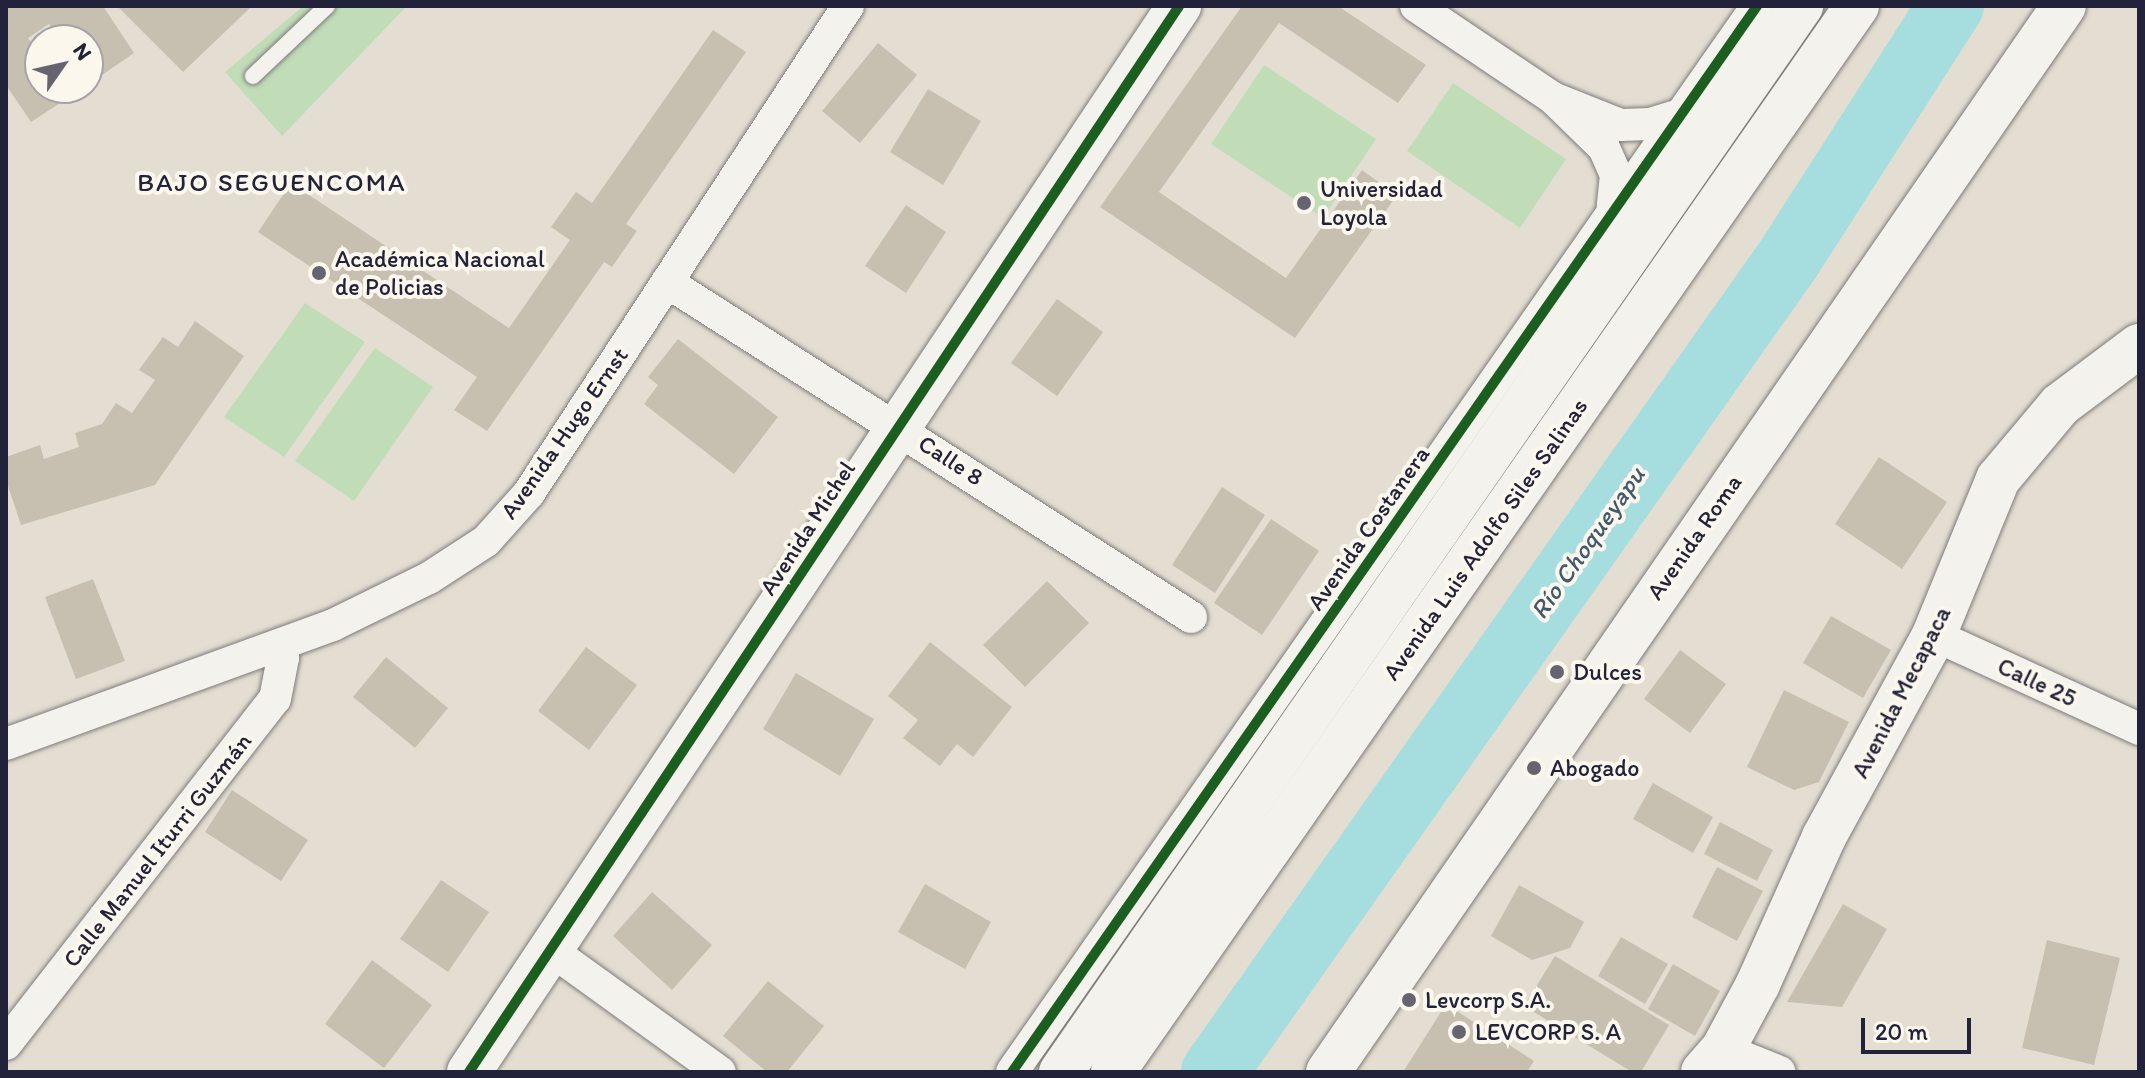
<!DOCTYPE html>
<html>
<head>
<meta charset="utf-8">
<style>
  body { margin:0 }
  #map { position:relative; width:2145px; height:1078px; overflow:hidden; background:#e4ded2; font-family:Itim,sans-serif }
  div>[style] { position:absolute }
  .green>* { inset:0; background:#c0ddb8 }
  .river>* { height:66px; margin:-33px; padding:0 33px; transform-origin:33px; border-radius:33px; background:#a6dddf }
  .building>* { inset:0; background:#c7c0b1 }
  .roads { filter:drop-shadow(0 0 2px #7e7b7b) drop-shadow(0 0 2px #7e7b7b) }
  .lane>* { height:16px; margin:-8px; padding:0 8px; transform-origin:8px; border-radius:8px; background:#f3f2ec }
  .street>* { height:32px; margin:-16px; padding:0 16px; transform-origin:16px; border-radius:16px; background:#f3f2ec }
  .secondary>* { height:44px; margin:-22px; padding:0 22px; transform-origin:22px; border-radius:22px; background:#f3f2ec }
  .primary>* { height:44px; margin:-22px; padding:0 22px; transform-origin:22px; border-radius:22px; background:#f3f2ec }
  .cycleway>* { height:10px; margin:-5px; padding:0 5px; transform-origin:5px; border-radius:5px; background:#1b5e20 }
  .dots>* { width:22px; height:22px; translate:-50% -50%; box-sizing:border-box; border:4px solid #fbf7ec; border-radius:50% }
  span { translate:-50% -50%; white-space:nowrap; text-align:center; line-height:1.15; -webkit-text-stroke:8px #fbf7ec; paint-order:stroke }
  .poi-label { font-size:24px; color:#22223b }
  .left { translate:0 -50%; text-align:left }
  .street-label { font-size:24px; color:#22223b }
  .neighbourhood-label { font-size:26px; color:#22223b; letter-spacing:2px }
  .water-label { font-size:26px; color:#425a6e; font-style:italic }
  .frame { position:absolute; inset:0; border:8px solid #22223b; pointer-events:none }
  .north { position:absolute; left:24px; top:24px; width:80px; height:80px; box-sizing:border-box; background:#fbf7ec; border:2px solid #a4a2a5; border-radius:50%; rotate:56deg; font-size:22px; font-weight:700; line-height:32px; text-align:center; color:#22223b }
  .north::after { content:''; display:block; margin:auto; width:28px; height:36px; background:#666470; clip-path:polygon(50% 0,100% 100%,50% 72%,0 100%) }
  .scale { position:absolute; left:1861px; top:1018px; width:110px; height:36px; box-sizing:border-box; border:4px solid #22223b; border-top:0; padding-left:10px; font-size:24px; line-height:28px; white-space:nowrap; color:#22223b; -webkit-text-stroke:6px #fbf7ec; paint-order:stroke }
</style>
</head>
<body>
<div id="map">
  <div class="green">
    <i style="clip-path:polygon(303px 6px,407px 6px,282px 136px,225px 72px)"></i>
    <i style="clip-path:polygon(1264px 65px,1376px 139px,1323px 218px,1211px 144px)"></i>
    <i style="clip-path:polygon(1453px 83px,1566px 159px,1520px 228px,1407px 151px)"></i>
    <i style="clip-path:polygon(305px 303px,365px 342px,284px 457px,224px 417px)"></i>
    <i style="clip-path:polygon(375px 348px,433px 387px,354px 501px,295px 461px)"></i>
  </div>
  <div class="river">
    <i style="left:1214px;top:1072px;width:997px;rotate:-54.76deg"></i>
    <i style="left:1789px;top:258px;width:300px;rotate:-57.3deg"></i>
  </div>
  <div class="building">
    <i style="clip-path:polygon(6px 6px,103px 6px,134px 53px,89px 84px,88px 40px,60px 40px,49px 24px,28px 38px,40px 56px,40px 88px,62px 88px,68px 98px,31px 122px,6px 85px)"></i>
    <i style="clip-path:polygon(117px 6px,252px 6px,183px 72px)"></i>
    <i style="clip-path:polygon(1242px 6px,1338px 6px,1426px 65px,1398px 103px,1279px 23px,1159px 192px,1286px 278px,1362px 170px,1397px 195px,1295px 338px,1100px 207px)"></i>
    <i style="clip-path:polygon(713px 30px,746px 52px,626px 224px,637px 231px,612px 267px,604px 262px,487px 431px,454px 410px,477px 377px,258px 232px,291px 183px,509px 328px,570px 240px,551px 227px,576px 192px,592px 203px)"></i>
    <i style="clip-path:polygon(878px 43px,917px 75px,860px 143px,822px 111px)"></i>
    <i style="clip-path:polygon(928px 89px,981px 121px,943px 185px,890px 152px)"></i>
    <i style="clip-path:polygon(906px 205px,946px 232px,906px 293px,865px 266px)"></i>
    <i style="clip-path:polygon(1057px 299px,1103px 332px,1057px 396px,1011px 363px)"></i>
    <i style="clip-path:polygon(195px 321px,244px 356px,155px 485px,21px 525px,6px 480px,6px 457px,40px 445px,44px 459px,79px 447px,75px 433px,102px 424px,116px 403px,132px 413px,155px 380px,139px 370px,163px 337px,178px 347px)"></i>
    <i style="clip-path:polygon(678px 339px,778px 417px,734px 474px,644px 404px,658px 385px,648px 377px)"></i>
    <i style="clip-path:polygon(1879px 457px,1947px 502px,1902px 569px,1835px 524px)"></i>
    <i style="clip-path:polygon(1222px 487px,1265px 515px,1215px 593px,1172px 565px)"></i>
    <i style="clip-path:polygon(1271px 519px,1319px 551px,1262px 635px,1214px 603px)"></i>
    <i style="clip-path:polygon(93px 579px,125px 661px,76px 679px,45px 597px)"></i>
    <i style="clip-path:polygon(1047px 581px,1089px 623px,1025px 687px,983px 645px)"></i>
    <i style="clip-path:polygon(1831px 616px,1891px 650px,1863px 698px,1803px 663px)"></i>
    <i style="clip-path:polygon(930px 642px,1012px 707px,973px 757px,957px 744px,940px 766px,903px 738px,918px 720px,888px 696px)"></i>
    <i style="clip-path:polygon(586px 647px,637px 685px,589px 750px,538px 711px)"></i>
    <i style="clip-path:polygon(1680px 650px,1726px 684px,1690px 733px,1644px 699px)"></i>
    <i style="clip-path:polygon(386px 657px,448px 708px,415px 748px,353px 697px)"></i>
    <i style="clip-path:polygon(796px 673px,874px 719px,840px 776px,763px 729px)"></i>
    <i style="clip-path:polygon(1784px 690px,1849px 722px,1819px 782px,1794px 790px,1747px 767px)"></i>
    <i style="clip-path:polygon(1653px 783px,1713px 817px,1693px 853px,1633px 819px)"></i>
    <i style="clip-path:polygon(232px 790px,308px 840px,281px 881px,205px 832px)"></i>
    <i style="clip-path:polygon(1720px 822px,1773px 850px,1757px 881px,1704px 854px)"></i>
    <i style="clip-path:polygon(1717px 867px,1763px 891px,1737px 941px,1692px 917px)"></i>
    <i style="clip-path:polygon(441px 880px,489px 912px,448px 972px,400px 939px)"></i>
    <i style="clip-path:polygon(925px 884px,991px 922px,965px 969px,898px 932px)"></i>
    <i style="clip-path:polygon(1519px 885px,1584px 922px,1570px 948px,1532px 960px,1491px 936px)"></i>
    <i style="clip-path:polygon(652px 892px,712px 945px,672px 990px,613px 936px)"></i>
    <i style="clip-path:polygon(1843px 904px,1887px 929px,1842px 1007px,1787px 1002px)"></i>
    <i style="clip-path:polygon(1621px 937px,1668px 964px,1645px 1004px,1598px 976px)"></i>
    <i style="clip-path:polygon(2047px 940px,2120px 958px,2094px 1065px,2022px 1048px)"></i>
    <i style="clip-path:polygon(1555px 956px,1669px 1025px,1641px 1072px,1632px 1072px,1524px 1006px)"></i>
    <i style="clip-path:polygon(372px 960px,432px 1005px,384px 1068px,325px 1024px)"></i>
    <i style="clip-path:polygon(1673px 964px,1720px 991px,1695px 1036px,1648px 1009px)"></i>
    <i style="clip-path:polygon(768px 981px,824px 1026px,787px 1072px,767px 1072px,723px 1036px)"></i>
    <i style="clip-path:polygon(1446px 1004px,1534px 1061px,1527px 1072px,1403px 1072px)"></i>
  </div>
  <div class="roads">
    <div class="lane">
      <i style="left:253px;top:76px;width:102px;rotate:-43.4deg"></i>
    </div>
    <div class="street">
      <i style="left:1416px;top:6px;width:165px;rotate:33.9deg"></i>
      <i style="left:1553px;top:98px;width:71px;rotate:44.4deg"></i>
      <i style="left:1604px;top:148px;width:30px;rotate:66deg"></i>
      <i style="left:1616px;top:175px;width:31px;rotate:96deg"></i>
      <i style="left:1553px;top:98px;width:73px;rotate:21.7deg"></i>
      <i style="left:1621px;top:125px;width:29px;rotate:-2deg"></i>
      <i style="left:1650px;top:124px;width:30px;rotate:-17deg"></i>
      <i style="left:667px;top:282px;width:622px;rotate:32.59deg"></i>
      <i style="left:1934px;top:635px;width:226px;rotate:24.6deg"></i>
      <i style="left:6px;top:744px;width:348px;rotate:-20deg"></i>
      <i style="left:333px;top:625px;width:107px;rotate:-26.1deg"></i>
      <i style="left:429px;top:578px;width:68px;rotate:-33deg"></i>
      <i style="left:486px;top:541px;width:64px;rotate:-48.1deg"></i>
      <i style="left:529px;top:493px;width:582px;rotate:-56.77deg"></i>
      <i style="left:552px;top:951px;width:207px;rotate:35.8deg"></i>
      <i style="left:6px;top:1044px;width:437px;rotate:-52.1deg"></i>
      <i style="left:275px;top:699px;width:42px;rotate:-79deg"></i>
      <i style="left:283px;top:658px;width:12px;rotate:-104deg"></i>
      <i style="left:1723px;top:1049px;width:61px;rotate:22deg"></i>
      <i style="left:1012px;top:1072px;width:1301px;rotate:-55.05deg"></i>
    </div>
    <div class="secondary">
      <i style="left:469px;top:1072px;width:1281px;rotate:-56.33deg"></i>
      <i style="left:1703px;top:1072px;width:30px;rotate:-49deg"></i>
      <i style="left:1723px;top:1049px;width:74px;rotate:-61.7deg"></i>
      <i style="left:1758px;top:984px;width:161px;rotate:-65.8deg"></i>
      <i style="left:1824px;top:837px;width:230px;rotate:-61.4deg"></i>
      <i style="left:1934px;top:635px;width:169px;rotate:-67.7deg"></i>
      <i style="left:1998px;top:479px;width:97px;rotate:-50deg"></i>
      <i style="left:2060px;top:405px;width:99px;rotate:-36.8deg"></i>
    </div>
    <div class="primary">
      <i style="left:1061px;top:1072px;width:1298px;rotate:-55.23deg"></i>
      <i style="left:1113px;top:1072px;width:1300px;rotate:-55.09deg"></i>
      <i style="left:1328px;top:1072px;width:1295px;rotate:-55.38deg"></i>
    </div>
  </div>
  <div class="cycleway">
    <i style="left:469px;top:1072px;width:1281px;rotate:-56.33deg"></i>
    <i style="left:1012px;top:1072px;width:1301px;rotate:-55.05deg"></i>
  </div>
  <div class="dots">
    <i style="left:1304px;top:203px;background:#666470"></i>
    <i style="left:319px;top:273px;background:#666470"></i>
    <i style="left:1557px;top:672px;background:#666470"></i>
    <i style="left:1534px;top:768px;background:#666470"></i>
    <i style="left:1409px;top:1000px;background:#666470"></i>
    <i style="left:1459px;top:1032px;background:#666470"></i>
  </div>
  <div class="poi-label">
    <span class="left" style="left:1320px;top:203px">Universidad<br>Loyola</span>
    <span class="left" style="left:335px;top:273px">Académica Nacional<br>de Policias</span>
    <span class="left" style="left:1573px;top:672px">Dulces</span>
    <span class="left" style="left:1550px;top:768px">Abogado</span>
    <span class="left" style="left:1425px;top:1000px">Levcorp S.A.</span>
    <span class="left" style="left:1475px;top:1032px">LEVCORP S. A</span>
  </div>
  <div class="street-label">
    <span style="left:564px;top:433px;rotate:-55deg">Avenida Hugo Ernst</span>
    <span style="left:951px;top:460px;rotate:33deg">Calle 8</span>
    <span style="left:807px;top:528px;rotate:-57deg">Avenida Michel</span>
    <span style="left:1368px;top:528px;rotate:-55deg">Avenida Costanera</span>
    <span style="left:1694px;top:537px;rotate:-55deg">Avenida Roma</span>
    <span style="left:1485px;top:539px;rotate:-55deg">Avenida Luis Adolfo Siles Salinas</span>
    <span style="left:2037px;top:682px;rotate:25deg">Calle 25</span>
    <span style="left:1901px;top:692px;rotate:-63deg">Avenida Mecapaca</span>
    <span style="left:157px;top:850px;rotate:-52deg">Calle Manuel Iturri Guzmán</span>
  </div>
  <div class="neighbourhood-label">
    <span style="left:272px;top:183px">BAJO SEGUENCOMA</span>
  </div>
  <div class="water-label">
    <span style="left:1588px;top:543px;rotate:-55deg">Río Choqueyapu</span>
  </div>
  <div class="frame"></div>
  <div class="north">N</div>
  <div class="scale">20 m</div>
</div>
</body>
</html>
